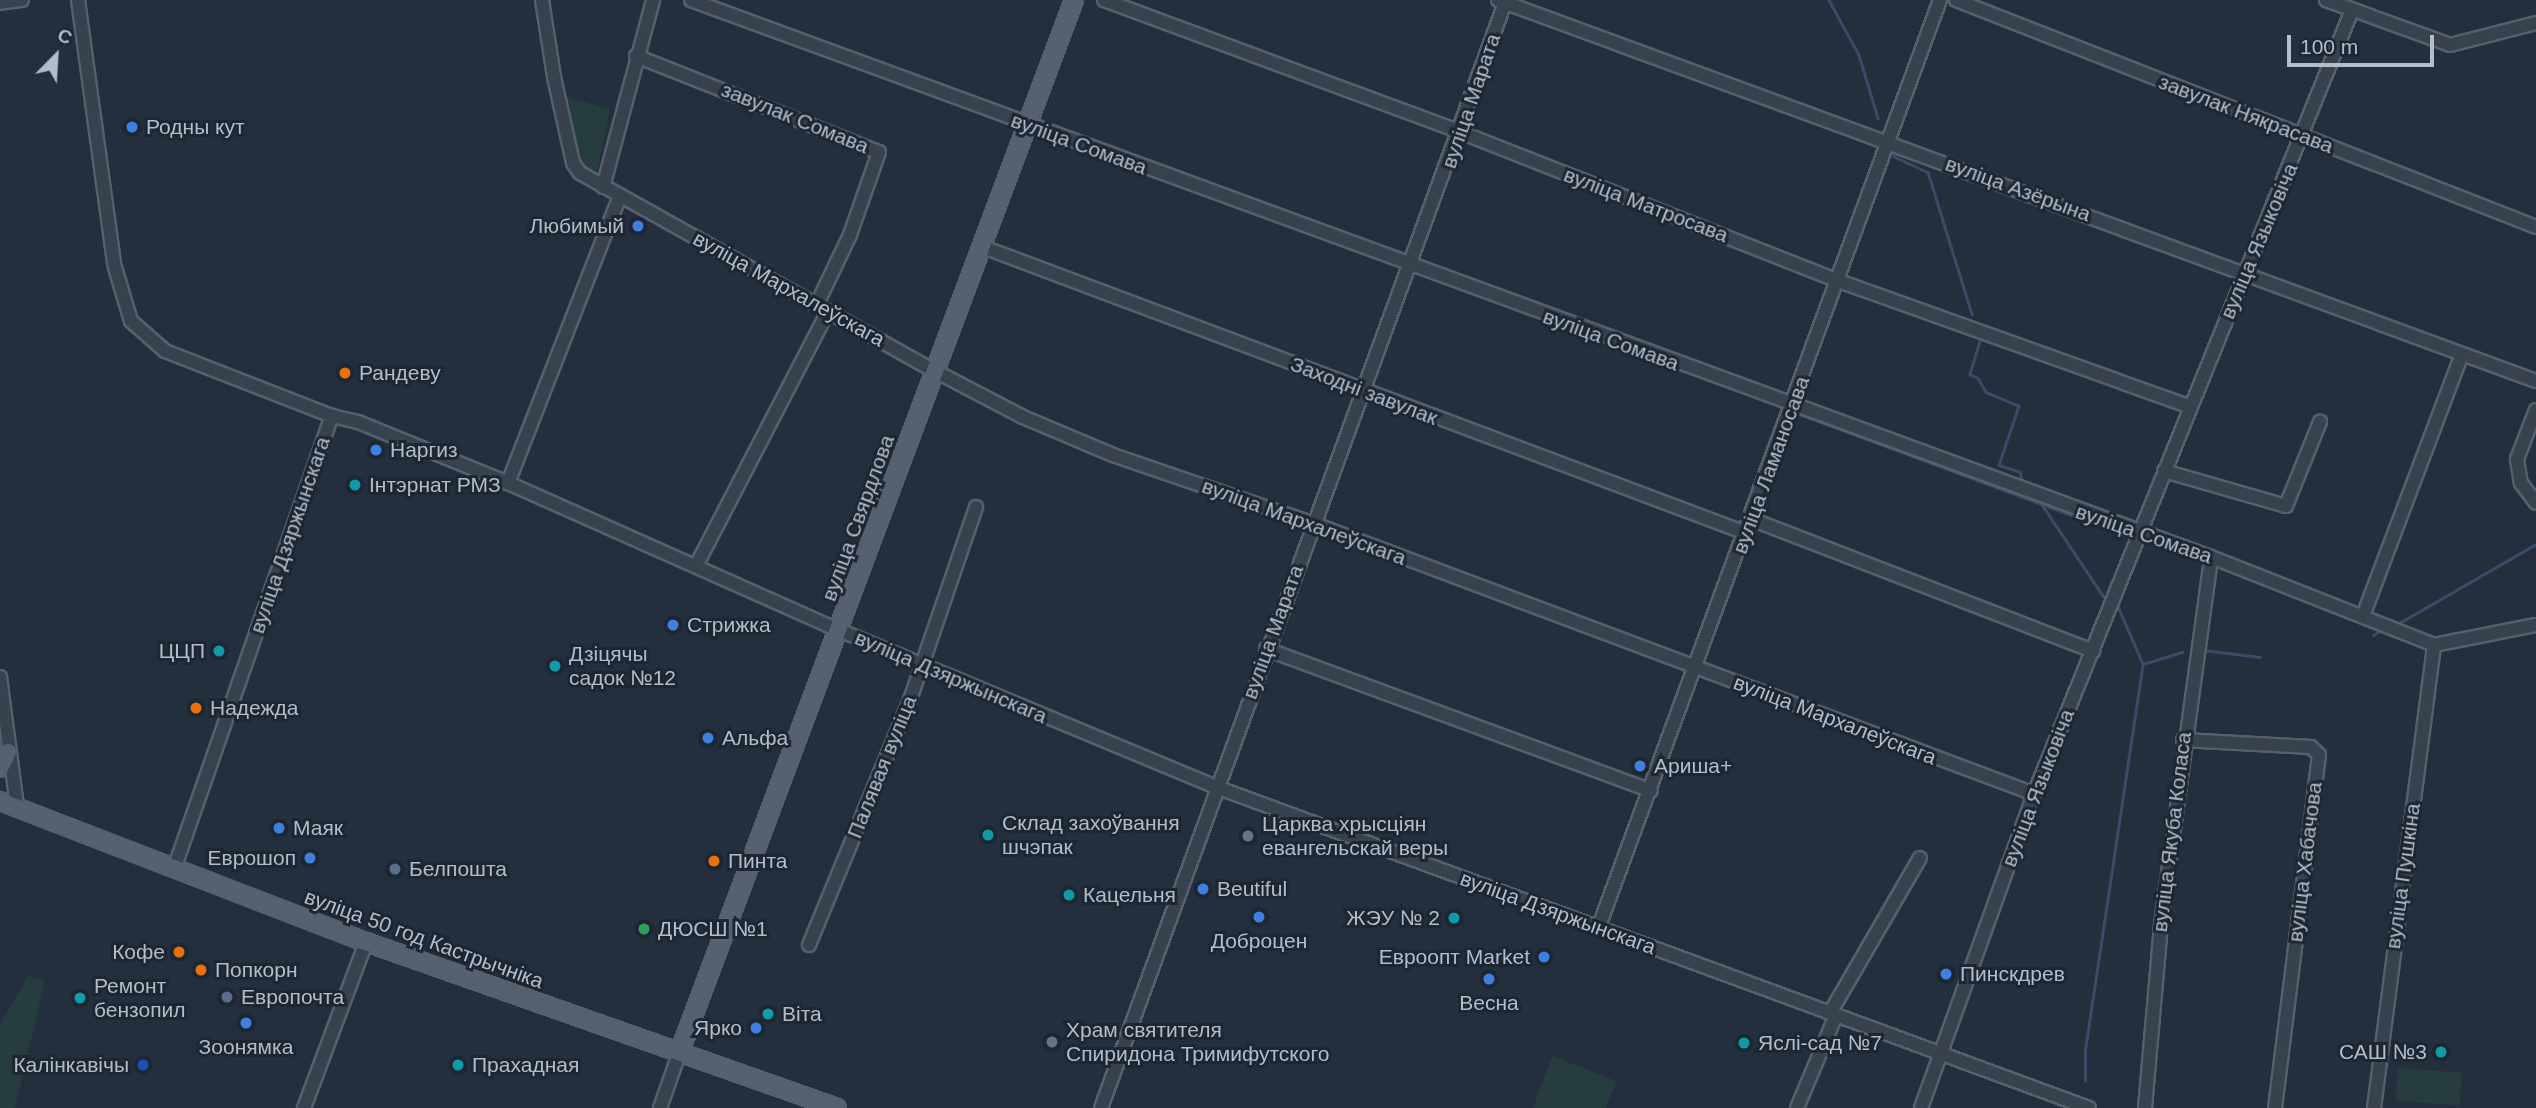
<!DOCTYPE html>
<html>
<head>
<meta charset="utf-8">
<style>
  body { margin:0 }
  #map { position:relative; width:2536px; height:1108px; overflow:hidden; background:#242f3e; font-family:Helvetica,sans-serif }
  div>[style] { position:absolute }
  .green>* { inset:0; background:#263c3f; transform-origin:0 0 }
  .stream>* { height:2.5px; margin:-1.25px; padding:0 1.25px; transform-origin:1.25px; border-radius:1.25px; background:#394c67 }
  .roads { filter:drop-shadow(2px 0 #565f6c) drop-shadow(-2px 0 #565f6c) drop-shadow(0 2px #565f6c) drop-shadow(0 -2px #565f6c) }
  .minor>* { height:12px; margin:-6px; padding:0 6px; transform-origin:6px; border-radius:6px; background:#38414e }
  .major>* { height:16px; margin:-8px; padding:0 8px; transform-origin:8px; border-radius:8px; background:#56606e }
  .dots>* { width:19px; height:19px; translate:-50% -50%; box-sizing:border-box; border:4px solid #1d2633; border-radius:50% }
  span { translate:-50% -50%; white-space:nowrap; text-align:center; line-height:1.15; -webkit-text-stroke:6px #1d2633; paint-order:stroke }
  .street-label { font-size:21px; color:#b4bcc9 }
  .poi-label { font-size:21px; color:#b4bcc9 }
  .left { translate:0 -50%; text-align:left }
  .right { translate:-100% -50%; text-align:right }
  .north { position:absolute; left:21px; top:21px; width:70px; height:70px; -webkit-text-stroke:5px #1d2633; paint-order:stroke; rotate:24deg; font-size:19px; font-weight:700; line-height:28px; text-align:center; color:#b4bcc9 }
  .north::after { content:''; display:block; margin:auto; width:24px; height:32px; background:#b4bcc9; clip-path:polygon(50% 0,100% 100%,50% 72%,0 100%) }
  .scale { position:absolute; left:2287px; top:35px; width:147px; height:32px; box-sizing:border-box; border:4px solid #b4bcc9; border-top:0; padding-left:9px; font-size:21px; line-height:24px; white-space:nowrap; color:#b4bcc9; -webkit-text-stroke:5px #1d2633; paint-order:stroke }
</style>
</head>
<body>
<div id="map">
  <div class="green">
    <i style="clip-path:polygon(562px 96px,610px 109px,597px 172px,590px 174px,579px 167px)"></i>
    <i style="clip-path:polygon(28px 976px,45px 980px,15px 1108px,0 1108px,0 1025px)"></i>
    <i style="clip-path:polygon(1552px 1056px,1616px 1081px,1606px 1108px,1533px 1108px)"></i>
    <i style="left:2398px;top:1068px;width:64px;height:33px;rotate:4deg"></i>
  </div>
  <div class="stream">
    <i style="left:1829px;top:0;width:63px;rotate:61.4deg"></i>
    <i style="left:1859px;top:55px;width:66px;rotate:73.2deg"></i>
    <i style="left:1893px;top:156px;width:38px;rotate:25deg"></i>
    <i style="left:1928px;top:172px;width:149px;rotate:72.8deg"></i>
    <i style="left:1981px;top:338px;width:38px;rotate:107deg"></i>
    <i style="left:1970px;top:374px;width:9px;rotate:27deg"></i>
    <i style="left:1978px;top:378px;width:16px;rotate:60deg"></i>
    <i style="left:1986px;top:392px;width:36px;rotate:23deg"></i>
    <i style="left:2019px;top:406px;width:62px;rotate:108.7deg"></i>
    <i style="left:1999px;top:465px;width:22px;rotate:18deg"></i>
    <i style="left:2020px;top:472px;width:8px;rotate:76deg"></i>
    <i style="left:2022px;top:480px;width:25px;rotate:23deg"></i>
    <i style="left:1797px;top:413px;width:350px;rotate:20.4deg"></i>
    <i style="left:2041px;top:503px;width:113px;rotate:56.2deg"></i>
    <i style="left:2117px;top:604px;width:65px;rotate:66.6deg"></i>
    <i style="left:2401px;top:622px;width:156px;rotate:-30deg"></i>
    <i style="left:2373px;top:635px;width:8px;rotate:-30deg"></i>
    <i style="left:2203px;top:650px;width:57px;rotate:7deg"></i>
    <i style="left:2085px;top:1081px;width:31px;rotate:-90deg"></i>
    <i style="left:2085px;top:1050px;width:390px;rotate:-81.5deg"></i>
    <i style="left:2143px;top:664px;width:41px;rotate:-17.1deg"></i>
  </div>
  <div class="roads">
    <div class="minor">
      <i style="left:78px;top:0;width:266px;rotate:82.2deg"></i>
      <i style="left:114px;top:264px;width:59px;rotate:73.4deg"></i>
      <i style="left:131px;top:321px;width:45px;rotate:41.4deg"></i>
      <i style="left:165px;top:351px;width:179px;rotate:21.3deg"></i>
      <i style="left:542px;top:0;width:78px;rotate:81.1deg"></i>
      <i style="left:554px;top:77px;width:88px;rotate:77.5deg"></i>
      <i style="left:573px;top:163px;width:12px;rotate:55deg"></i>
      <i style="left:580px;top:173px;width:406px;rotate:29.2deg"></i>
      <i style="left:935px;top:371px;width:99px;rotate:27.6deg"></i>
      <i style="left:1023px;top:417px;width:98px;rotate:22.9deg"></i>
      <i style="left:1113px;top:455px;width:210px;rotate:18.9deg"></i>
      <i style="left:1312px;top:523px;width:771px;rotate:20.57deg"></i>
      <i style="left:691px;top:0;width:1619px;rotate:20.13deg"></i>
      <i style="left:2211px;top:557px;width:240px;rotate:21.5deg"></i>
      <i style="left:2434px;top:645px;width:104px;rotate:-11.1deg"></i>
      <i style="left:1104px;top:0;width:380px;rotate:20.3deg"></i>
      <i style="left:1460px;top:132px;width:407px;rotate:21.5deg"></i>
      <i style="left:1839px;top:281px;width:373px;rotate:19.7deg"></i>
      <i style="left:1498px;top:0;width:1106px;rotate:20.16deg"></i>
      <i style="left:1956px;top:0;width:623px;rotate:21.37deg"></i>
      <i style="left:2326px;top:0;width:132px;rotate:19.9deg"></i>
      <i style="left:2450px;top:45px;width:89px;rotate:-14.3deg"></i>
      <i style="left:0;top:3px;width:22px;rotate:-8deg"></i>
      <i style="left:636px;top:56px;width:261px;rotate:21.6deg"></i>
      <i style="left:879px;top:152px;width:88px;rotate:109.3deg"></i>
      <i style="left:850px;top:235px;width:76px;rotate:115.6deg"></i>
      <i style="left:603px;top:187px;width:194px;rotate:-75deg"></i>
      <i style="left:983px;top:247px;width:815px;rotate:20.55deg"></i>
      <i style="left:2536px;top:410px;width:53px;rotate:111.2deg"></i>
      <i style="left:2517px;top:459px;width:24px;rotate:81deg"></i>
      <i style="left:2521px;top:483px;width:25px;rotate:53deg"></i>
      <i style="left:2164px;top:471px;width:127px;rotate:16deg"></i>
      <i style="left:2286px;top:506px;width:91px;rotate:-68deg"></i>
      <i style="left:508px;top:483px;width:308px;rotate:-68.7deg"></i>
      <i style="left:1751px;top:519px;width:367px;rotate:21.1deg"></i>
      <i style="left:696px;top:566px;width:287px;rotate:-62.6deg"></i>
      <i style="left:2363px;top:616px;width:280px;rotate:-69.3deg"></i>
      <i style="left:1266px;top:649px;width:410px;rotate:20.2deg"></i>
      <i style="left:0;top:677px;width:131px;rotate:82.5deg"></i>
      <i style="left:2183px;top:740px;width:128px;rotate:3.1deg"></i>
      <i style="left:2311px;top:747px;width:11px;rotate:45deg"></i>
      <i style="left:2319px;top:755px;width:356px;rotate:97.1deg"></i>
      <i style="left:174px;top:869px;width:480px;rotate:-70.8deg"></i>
      <i style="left:332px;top:416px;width:27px;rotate:13deg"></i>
      <i style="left:358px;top:422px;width:162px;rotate:22.1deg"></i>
      <i style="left:508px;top:483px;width:349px;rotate:24deg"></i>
      <i style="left:827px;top:625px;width:421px;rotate:22.6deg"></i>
      <i style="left:1216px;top:787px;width:930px;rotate:20.19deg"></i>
      <i style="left:1598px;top:929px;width:990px;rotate:-69.79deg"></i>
      <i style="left:809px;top:945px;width:265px;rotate:-67.6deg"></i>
      <i style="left:910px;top:700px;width:204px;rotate:-71.1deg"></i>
      <i style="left:1830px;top:1013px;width:179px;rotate:-59.9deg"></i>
      <i style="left:304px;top:1108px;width:177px;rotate:-69.5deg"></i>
      <i style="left:660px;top:1108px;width:60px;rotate:-70.7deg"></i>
      <i style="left:1101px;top:1108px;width:1180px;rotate:-69.92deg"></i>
      <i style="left:1797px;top:1108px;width:101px;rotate:-67.2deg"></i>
      <i style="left:1921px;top:1108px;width:334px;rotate:-70.2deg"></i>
      <i style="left:2034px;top:794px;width:846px;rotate:-67.92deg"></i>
      <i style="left:2145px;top:1108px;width:185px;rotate:-85deg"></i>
      <i style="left:2161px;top:924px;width:370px;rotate:-82.2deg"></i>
      <i style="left:2374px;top:1108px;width:467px;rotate:-82.6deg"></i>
    </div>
    <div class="major">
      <i style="left:0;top:768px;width:18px;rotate:-63deg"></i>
      <i style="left:0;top:801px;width:392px;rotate:21.1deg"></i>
      <i style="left:366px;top:942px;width:499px;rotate:19.4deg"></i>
      <i style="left:680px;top:1051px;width:1122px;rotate:-69.45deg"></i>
    </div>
  </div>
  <div class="dots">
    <i style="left:132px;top:127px;background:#3f7fe0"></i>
    <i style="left:638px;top:226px;background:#3f7fe0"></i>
    <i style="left:345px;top:373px;background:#e8710a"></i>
    <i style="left:376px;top:450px;background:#3f7fe0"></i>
    <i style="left:355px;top:485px;background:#0f9aa8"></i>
    <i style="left:673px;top:625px;background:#3f7fe0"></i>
    <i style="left:219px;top:651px;background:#0f9aa8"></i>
    <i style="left:555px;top:666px;background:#0f9aa8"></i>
    <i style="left:196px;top:708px;background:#e8710a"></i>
    <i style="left:708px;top:738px;background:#3f7fe0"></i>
    <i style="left:1640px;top:766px;background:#3f7fe0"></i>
    <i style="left:279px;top:828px;background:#3f7fe0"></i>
    <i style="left:988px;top:835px;background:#0f9aa8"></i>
    <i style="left:1248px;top:836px;background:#6b7280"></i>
    <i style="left:310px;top:858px;background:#3f7fe0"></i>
    <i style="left:714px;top:861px;background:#e8710a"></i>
    <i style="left:395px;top:869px;background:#5c6f8a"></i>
    <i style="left:1203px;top:889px;background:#3f7fe0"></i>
    <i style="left:1069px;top:895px;background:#0f9aa8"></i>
    <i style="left:1259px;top:917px;background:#3f7fe0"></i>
    <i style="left:1454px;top:918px;background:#0f9aa8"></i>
    <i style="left:644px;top:929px;background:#2e9e5b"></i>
    <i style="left:179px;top:952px;background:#e8710a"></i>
    <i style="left:1544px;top:957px;background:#3f7fe0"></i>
    <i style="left:201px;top:970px;background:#e8710a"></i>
    <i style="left:1946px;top:974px;background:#3f7fe0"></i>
    <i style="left:1489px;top:979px;background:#3f7fe0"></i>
    <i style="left:227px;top:997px;background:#5c6f8a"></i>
    <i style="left:80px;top:998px;background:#0f9aa8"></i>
    <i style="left:768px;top:1014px;background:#0f9aa8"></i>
    <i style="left:246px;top:1023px;background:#3f7fe0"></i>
    <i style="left:756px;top:1028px;background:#3f7fe0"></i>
    <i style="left:1052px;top:1042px;background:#6b7280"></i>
    <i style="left:1744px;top:1043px;background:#0f9aa8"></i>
    <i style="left:2441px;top:1052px;background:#0f9aa8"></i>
    <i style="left:143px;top:1065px;background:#1a4fb4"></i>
    <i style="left:458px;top:1065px;background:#0f9aa8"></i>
  </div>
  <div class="street-label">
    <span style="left:1471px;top:101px;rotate:-71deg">вуліца Марата</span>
    <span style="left:2246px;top:114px;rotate:21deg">завулак Някрасава</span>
    <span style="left:795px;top:118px;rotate:22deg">завулак Сомава</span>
    <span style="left:1079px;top:144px;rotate:20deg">вуліца Сомава</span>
    <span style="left:2018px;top:189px;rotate:20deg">вуліца Азёрына</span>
    <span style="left:1646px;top:205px;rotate:21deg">вуліца Матросава</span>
    <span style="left:2259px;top:241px;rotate:-67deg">вуліца Языковіча</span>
    <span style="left:789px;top:289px;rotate:29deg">вуліца Мархалеўскага</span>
    <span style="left:1611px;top:340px;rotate:20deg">вуліца Сомава</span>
    <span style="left:1364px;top:391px;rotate:21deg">Заходні завулак</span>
    <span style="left:1771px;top:465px;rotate:-70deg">вуліца Ламаносава</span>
    <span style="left:858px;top:518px;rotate:-70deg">вуліца Свярдлова</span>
    <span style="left:1304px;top:522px;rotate:20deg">вуліца Мархалеўскага</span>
    <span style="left:2144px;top:534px;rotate:19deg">вуліца Сомава</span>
    <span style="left:290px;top:535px;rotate:-71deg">вуліца Дзяржынскага</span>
    <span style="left:1273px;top:632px;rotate:-70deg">вуліца Марата</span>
    <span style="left:951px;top:677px;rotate:23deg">вуліца Дзяржынскага</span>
    <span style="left:1835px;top:720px;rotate:21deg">вуліца Мархалеўскага</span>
    <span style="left:882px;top:767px;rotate:-68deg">Палявая вуліца</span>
    <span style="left:2038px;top:788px;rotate:-69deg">вуліца Языковіча</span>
    <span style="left:2172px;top:832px;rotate:-83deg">вуліца Якуба Коласа</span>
    <span style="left:2305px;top:862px;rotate:-83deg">вуліца Хабачова</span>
    <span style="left:2403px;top:876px;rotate:-82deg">вуліца Пушкіна</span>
    <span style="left:1558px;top:913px;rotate:20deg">вуліца Дзяржынскага</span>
    <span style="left:424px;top:939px;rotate:20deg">вуліца 50 год Кастрычніка</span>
  </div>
  <div class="poi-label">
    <span class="left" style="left:146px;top:127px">Родны кут</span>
    <span class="right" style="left:624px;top:226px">Любимый</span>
    <span class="left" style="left:359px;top:373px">Рандеву</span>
    <span class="left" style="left:390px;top:450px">Наргиз</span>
    <span class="left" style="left:369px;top:485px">Інтэрнат РМЗ</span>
    <span class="left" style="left:687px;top:625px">Стрижка</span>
    <span class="right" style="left:205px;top:651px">ЦЦП</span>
    <span class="left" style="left:569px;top:666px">Дзіцячы<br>садок №12</span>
    <span class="left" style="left:210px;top:708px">Надежда</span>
    <span class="left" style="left:722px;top:738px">Альфа</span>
    <span class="left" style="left:1654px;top:766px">Ариша+</span>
    <span class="left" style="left:1002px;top:835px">Склад захоўвання<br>шчэпак</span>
    <span class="left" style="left:1262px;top:836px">Царква хрысціян<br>евангельскай веры</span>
    <span class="left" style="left:293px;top:828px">Маяк</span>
    <span class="right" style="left:296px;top:858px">Еврошоп</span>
    <span class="left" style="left:728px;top:861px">Пинта</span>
    <span class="left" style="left:409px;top:869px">Белпошта</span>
    <span class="left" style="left:1217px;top:889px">Beutiful</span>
    <span class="left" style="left:1083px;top:895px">Кацельня</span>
    <span class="right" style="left:1440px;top:918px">ЖЭУ № 2</span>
    <span class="left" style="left:658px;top:929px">ДЮСШ №1</span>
    <span style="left:1259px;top:941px">Доброцен</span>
    <span class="right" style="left:165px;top:952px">Кофе</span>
    <span class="right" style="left:1530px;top:957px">Евроопт Market</span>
    <span class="left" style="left:215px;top:970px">Попкорн</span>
    <span class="left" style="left:1960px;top:974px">Пинскдрев</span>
    <span class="left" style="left:94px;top:998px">Ремонт<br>бензопил</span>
    <span class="left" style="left:241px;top:997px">Европочта</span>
    <span style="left:1489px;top:1003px">Весна</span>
    <span class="left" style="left:782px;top:1014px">Віта</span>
    <span class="right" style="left:742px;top:1028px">Ярко</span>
    <span class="left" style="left:1066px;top:1042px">Храм святителя<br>Спиридона Тримифутского</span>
    <span class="left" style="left:1758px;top:1043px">Яслі-сад №7</span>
    <span style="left:246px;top:1047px">Зоонямка</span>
    <span class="right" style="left:2427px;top:1052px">САШ №3</span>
    <span class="right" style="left:129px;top:1065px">Калінкавічы</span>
    <span class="left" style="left:472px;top:1065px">Прахадная</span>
  </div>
  <div class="north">С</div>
  <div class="scale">100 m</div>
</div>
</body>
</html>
